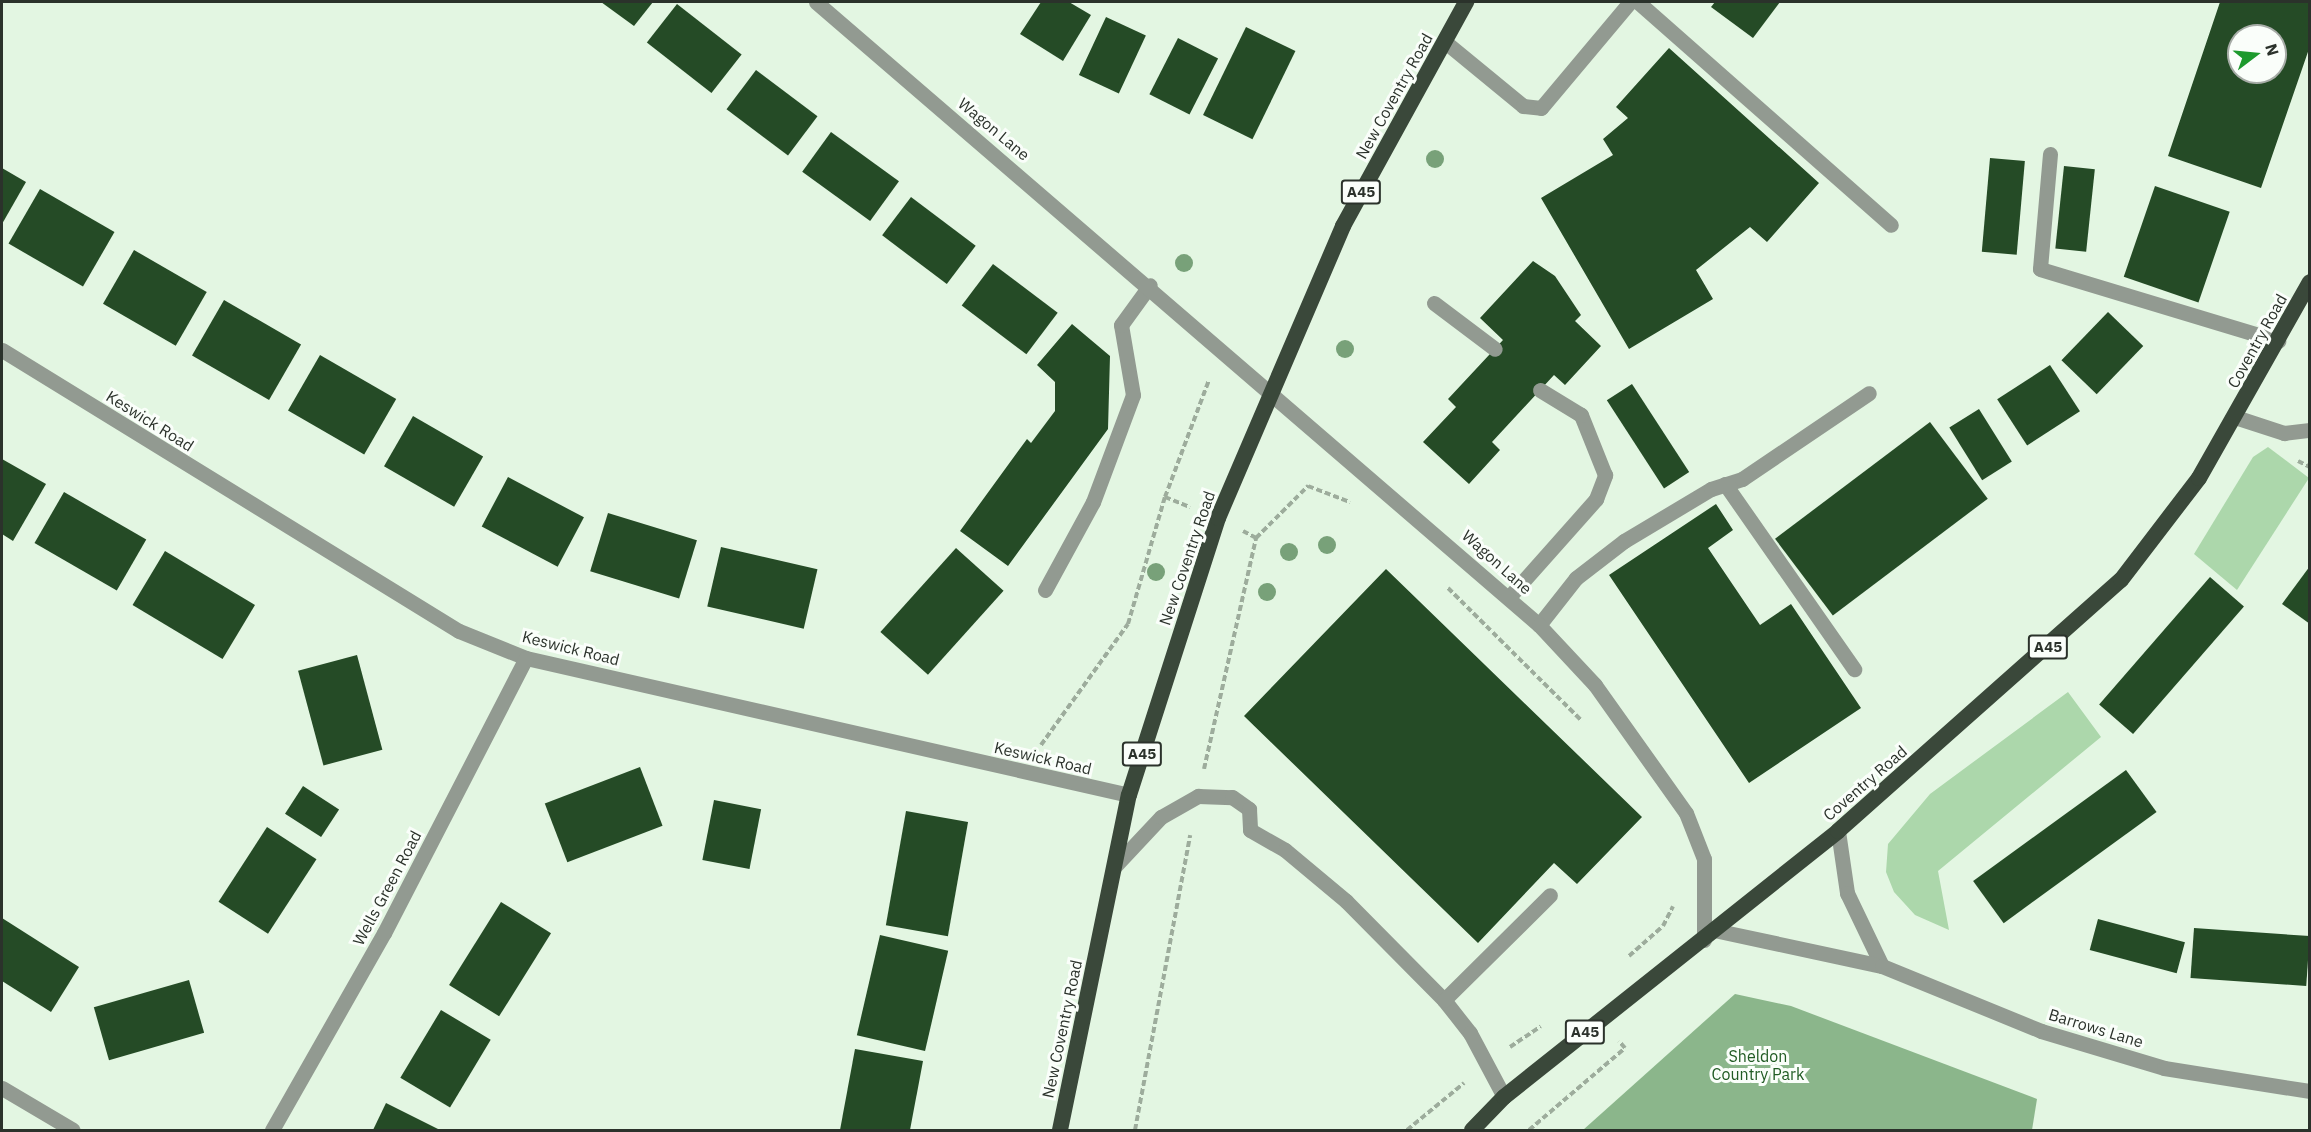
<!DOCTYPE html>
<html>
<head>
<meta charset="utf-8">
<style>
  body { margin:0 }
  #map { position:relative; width:2311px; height:1132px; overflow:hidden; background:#e3f6e2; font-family:"IBM Plex Sans",sans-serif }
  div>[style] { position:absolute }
  .green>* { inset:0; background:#acd7ab }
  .forest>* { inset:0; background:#8bb68b }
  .building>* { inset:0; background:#254b26; transform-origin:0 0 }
  .path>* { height:4px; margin-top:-2px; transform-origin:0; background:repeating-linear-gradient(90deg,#9dac9c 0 6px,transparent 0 9px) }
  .service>* { height:15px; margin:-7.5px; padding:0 7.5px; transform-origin:7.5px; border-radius:7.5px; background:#929a91 }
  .minor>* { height:15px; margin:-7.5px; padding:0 7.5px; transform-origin:7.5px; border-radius:7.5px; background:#929a91 }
  .tertiary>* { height:15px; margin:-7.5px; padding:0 7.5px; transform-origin:7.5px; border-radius:7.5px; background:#929a91 }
  .trunk>* { height:16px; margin:-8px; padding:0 8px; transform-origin:8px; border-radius:8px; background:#3a483a }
  .trees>* { width:18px; height:18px; margin:-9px; border-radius:50%; background:#78a179 }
  span { translate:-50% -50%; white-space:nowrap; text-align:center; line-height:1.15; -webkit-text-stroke:6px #fafefa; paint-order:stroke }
  .shield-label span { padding:2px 4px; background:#fafefa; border:2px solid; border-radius:4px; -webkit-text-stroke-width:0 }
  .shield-label { font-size:15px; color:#2b322b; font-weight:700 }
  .street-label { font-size:16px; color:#2b322b }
  .park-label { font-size:16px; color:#205b23 }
  .frame { position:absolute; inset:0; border:3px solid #2b322b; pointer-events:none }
  .north { position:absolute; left:2227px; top:24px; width:60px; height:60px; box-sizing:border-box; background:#fafefa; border:2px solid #a7aca7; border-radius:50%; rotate:74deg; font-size:16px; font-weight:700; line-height:24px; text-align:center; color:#2b322b }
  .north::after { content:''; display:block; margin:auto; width:21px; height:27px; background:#1d9a2d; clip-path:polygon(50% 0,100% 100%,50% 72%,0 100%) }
</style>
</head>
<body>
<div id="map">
  <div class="green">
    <i style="clip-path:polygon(2268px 447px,2309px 478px,2237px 590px,2194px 554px,2253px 457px)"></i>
    <i style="clip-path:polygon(2068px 692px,2101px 737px,1938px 871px,1949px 930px,1915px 915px,1894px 892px,1886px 872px,1888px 844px,1930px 794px)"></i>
  </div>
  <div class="forest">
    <i style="clip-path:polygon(1735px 994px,1791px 1006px,2037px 1099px,2032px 1130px,1583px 1130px)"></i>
  </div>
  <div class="building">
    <i style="clip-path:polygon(601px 2px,653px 2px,634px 26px)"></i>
    <i style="clip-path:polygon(1041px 2px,1069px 2px,1091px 15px,1063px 61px,1020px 34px)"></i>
    <i style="clip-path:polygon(1715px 2px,1780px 2px,1753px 38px,1711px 7px)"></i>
    <i style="clip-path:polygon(evenodd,2220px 2px,2310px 2px,2310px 46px,2261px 188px,2168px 156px,2220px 2px,2239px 36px,2275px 36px,2275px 72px,2239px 72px,2239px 36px)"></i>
    <i style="left:677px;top:4px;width:82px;height:49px;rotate:38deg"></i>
    <i style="left:1106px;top:17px;width:44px;height:64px;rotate:25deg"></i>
    <i style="left:1246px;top:27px;width:55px;height:98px;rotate:26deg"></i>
    <i style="left:1178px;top:38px;width:45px;height:63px;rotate:27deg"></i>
    <i style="clip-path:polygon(1669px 48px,1819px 183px,1767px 242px,1750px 227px,1696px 270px,1713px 299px,1629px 349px,1541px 198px,1613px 155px,1603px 139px,1628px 118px,1616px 107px)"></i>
    <i style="left:756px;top:70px;width:77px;height:49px;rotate:37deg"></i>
    <i style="left:831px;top:132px;width:84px;height:49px;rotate:36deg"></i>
    <i style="left:1990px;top:158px;width:35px;height:94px;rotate:5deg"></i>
    <i style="left:2064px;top:166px;width:31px;height:83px;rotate:6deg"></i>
    <i style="clip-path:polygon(2px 168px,26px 182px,2px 224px)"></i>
    <i style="left:2155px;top:186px;width:79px;height:96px;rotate:19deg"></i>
    <i style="left:40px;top:189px;width:86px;height:63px;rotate:30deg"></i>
    <i style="left:911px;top:197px;width:81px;height:48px;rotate:37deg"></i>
    <i style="left:134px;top:250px;width:84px;height:62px;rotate:30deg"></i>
    <i style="clip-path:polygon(1533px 261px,1555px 276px,1581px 315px,1575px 321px,1601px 346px,1565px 385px,1554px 375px,1492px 442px,1500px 450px,1469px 484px,1423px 442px,1456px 407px,1448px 399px,1503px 340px,1480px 318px)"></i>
    <i style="left:993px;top:264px;width:81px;height:52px;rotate:37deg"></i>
    <i style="left:224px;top:300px;width:89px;height:64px;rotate:30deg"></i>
    <i style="left:2108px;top:312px;width:49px;height:67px;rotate:44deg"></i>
    <i style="clip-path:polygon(1072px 324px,1110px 356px,1108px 429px,1008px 566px,960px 531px,1027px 439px,1031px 443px,1055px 411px,1055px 382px,1037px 365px)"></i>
    <i style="left:320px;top:355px;width:88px;height:64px;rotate:30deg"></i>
    <i style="left:2050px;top:365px;width:55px;height:63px;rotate:57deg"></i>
    <i style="left:1632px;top:384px;width:105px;height:30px;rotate:57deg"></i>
    <i style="left:1979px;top:409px;width:62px;height:35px;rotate:58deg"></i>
    <i style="left:413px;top:416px;width:81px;height:58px;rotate:30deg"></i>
    <i style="left:1930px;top:422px;width:96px;height:194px;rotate:53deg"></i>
    <i style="clip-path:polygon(2px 459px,46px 484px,13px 541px,2px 534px)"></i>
    <i style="left:508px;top:477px;width:86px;height:56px;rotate:28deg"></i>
    <i style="left:64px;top:492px;width:95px;height:59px;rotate:30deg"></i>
    <i style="clip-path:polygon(1716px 504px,1733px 530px,1708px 548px,1760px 625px,1791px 604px,1861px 708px,1749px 783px,1609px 575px)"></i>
    <i style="left:608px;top:513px;width:93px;height:61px;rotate:17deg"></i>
    <i style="left:721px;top:547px;width:99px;height:61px;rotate:13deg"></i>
    <i style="left:956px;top:548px;width:64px;height:113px;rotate:42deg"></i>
    <i style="left:165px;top:551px;width:105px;height:63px;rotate:31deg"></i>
    <i style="clip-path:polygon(2310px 566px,2310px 624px,2282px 604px)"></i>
    <i style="clip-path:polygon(1386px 569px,1642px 817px,1577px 884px,1554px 863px,1478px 943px,1244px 716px)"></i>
    <i style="left:2210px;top:577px;width:45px;height:169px;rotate:41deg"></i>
    <i style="left:357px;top:655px;width:98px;height:61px;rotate:75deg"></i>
    <i style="left:640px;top:767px;width:63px;height:102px;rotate:69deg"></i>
    <i style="left:2126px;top:770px;width:52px;height:189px;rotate:54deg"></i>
    <i style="left:303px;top:786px;width:43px;height:33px;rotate:33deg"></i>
    <i style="left:714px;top:800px;width:48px;height:61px;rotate:11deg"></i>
    <i style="left:906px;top:811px;width:63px;height:116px;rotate:10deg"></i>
    <i style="left:267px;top:827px;width:59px;height:89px;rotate:33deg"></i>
    <i style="left:501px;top:902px;width:59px;height:98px;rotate:32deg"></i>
    <i style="clip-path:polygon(2px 918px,79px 967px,51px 1012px,2px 981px)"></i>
    <i style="left:2098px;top:919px;width:90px;height:32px;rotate:15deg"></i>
    <i style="left:2194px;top:928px;width:116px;height:50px;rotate:4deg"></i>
    <i style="left:880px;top:935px;width:70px;height:103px;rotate:13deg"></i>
    <i style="left:189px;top:980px;width:55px;height:99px;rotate:74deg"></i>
    <i style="left:441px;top:1010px;width:58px;height:79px;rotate:31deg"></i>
    <i style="clip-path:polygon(855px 1049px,923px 1061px,910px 1130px,840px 1130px)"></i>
    <i style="clip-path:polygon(386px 1103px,440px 1130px,373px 1130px)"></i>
  </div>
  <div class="path">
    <i style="left:2298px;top:461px;width:13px;rotate:27deg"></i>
    <i style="left:1165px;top:497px;width:27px;rotate:22deg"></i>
    <i style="left:1243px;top:531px;width:15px;rotate:28deg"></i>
    <i style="left:1448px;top:588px;width:187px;rotate:44.8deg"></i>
    <i style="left:1041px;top:745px;width:149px;rotate:-54.3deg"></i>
    <i style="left:1128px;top:624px;width:132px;rotate:-73.8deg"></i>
    <i style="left:1165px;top:497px;width:125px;rotate:-69.4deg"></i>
    <i style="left:1204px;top:769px;width:237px;rotate:-77.3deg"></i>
    <i style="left:1256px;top:538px;width:74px;rotate:-45deg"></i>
    <i style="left:1308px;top:486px;width:45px;rotate:20.9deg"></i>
    <i style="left:1629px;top:956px;width:45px;rotate:-41.4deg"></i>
    <i style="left:1663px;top:926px;width:22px;rotate:-63deg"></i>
    <i style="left:1510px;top:1047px;width:37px;rotate:-34deg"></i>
    <i style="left:1135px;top:1130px;width:300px;rotate:-79.4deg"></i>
    <i style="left:1407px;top:1130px;width:74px;rotate:-39.5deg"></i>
    <i style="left:1529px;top:1130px;width:126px;rotate:-40.5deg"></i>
    <i style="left:1625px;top:1048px;width:9px;rotate:-131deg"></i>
  </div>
  <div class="service">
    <i style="left:1638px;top:2px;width:337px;rotate:41.4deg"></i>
    <i style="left:1444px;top:41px;width:102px;rotate:39.4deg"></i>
    <i style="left:1523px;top:106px;width:18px;rotate:6deg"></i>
    <i style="left:1541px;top:108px;width:138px;rotate:-50deg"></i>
    <i style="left:2050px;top:154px;width:115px;rotate:95deg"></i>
    <i style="left:2040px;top:269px;width:249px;rotate:16.8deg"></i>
    <i style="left:1434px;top:303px;width:76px;rotate:37deg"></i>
    <i style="left:1725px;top:484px;width:226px;rotate:55.1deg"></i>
    <i style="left:1510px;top:596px;width:130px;rotate:-48.4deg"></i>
    <i style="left:1596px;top:499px;width:26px;rotate:-69deg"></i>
    <i style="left:1605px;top:475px;width:65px;rotate:-111.8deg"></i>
    <i style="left:1581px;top:415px;width:48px;rotate:-148.6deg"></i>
    <i style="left:1539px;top:625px;width:60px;rotate:-51.8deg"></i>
    <i style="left:1576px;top:578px;width:61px;rotate:-37.6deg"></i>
    <i style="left:1624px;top:541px;width:101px;rotate:-30.9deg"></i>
    <i style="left:1711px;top:489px;width:33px;rotate:-18deg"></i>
    <i style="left:1742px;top:479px;width:153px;rotate:-34.1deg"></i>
    <i style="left:1114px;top:867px;width:69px;rotate:-46.8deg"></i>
    <i style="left:1161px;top:817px;width:43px;rotate:-29.6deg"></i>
    <i style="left:1198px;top:796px;width:34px;rotate:2deg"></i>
    <i style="left:1232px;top:797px;width:21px;rotate:35deg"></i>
    <i style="left:1249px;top:809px;width:21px;rotate:87deg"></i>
    <i style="left:1250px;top:830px;width:40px;rotate:29.7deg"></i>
    <i style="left:1285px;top:850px;width:80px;rotate:39.9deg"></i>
    <i style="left:1346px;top:901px;width:139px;rotate:45.3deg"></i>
    <i style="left:1444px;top:1000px;width:42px;rotate:51.8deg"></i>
    <i style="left:1470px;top:1033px;width:72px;rotate:62deg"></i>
    <i style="left:1444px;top:1000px;width:149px;rotate:-44.7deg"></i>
  </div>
  <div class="minor">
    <i style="left:2px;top:350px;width:536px;rotate:31.59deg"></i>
    <i style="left:459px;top:631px;width:72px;rotate:21.9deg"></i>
    <i style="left:526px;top:658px;width:618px;rotate:12.8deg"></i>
    <i style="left:2235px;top:417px;width:52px;rotate:18.1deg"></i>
    <i style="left:2284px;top:433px;width:26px;rotate:-7deg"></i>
    <i style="left:1045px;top:590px;width:100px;rotate:-61.4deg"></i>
    <i style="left:1093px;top:502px;width:114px;rotate:-69.5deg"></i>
    <i style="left:1133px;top:395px;width:71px;rotate:-99.7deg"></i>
    <i style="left:1121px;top:325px;width:49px;rotate:-54.1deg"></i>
    <i style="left:2px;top:1088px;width:82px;rotate:30.6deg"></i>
    <i style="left:272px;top:1130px;width:227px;rotate:-60.4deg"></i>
    <i style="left:384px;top:933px;width:309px;rotate:-62.7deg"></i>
  </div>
  <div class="tertiary">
    <i style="left:816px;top:2px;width:954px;rotate:40.75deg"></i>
    <i style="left:1539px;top:625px;width:82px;rotate:47deg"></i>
    <i style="left:1595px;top:685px;width:157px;rotate:54.6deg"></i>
    <i style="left:1686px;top:813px;width:49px;rotate:68.6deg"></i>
    <i style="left:1704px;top:859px;width:81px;rotate:90deg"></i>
    <i style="left:1838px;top:831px;width:63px;rotate:81.7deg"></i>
    <i style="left:1847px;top:893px;width:81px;rotate:64.4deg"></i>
    <i style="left:1714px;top:930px;width:172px;rotate:12.1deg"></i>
    <i style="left:1882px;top:966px;width:172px;rotate:22.2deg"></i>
    <i style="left:2041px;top:1031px;width:128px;rotate:16.7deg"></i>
    <i style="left:2164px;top:1068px;width:148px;rotate:9deg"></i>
  </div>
  <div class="trunk">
    <i style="left:1060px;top:1130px;width:342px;rotate:-78.4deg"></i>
    <i style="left:1129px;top:795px;width:291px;rotate:-72.2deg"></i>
    <i style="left:1218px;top:518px;width:318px;rotate:-66.8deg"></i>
    <i style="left:1343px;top:226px;width:256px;rotate:-61.2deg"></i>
    <i style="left:1472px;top:1130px;width:46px;rotate:-45.9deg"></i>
    <i style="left:1504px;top:1097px;width:427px;rotate:-38.5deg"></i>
    <i style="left:1838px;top:831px;width:378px;rotate:-41.6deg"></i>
    <i style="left:2121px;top:580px;width:128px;rotate:-52.6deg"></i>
    <i style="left:2199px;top:478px;width:225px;rotate:-60.5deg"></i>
  </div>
  <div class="trees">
    <i style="left:1435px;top:159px"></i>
    <i style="left:1184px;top:263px"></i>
    <i style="left:1345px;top:349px"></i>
    <i style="left:1327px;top:545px"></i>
    <i style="left:1289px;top:552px"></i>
    <i style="left:1156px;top:572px"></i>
    <i style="left:1267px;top:592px"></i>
  </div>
  <div class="shield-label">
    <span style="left:1361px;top:192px">A45</span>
    <span style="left:2048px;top:647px">A45</span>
    <span style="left:1142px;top:754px">A45</span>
    <span style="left:1585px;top:1032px">A45</span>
  </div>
  <div class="street-label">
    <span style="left:1394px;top:96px;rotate:-61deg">New Coventry Road</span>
    <span style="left:994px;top:129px;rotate:40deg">Wagon Lane</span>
    <span style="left:2257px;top:341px;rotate:-61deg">Coventry Road</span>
    <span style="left:150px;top:421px;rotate:32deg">Keswick Road</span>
    <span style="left:1187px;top:558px;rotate:-71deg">New Coventry Road</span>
    <span style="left:1497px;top:562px;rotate:42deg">Wagon Lane</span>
    <span style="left:571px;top:648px;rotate:14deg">Keswick Road</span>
    <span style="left:1043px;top:758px;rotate:13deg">Keswick Road</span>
    <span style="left:1865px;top:783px;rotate:-41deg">Coventry Road</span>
    <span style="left:387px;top:888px;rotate:-62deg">Wells Green Road</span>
    <span style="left:2096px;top:1028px;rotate:17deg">Barrows Lane</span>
    <span style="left:1062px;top:1029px;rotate:-78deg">New Coventry Road</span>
  </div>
  <div class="park-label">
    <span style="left:1758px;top:1065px">Sheldon<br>Country Park</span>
  </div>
  <div class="frame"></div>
  <div class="north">N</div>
</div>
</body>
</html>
